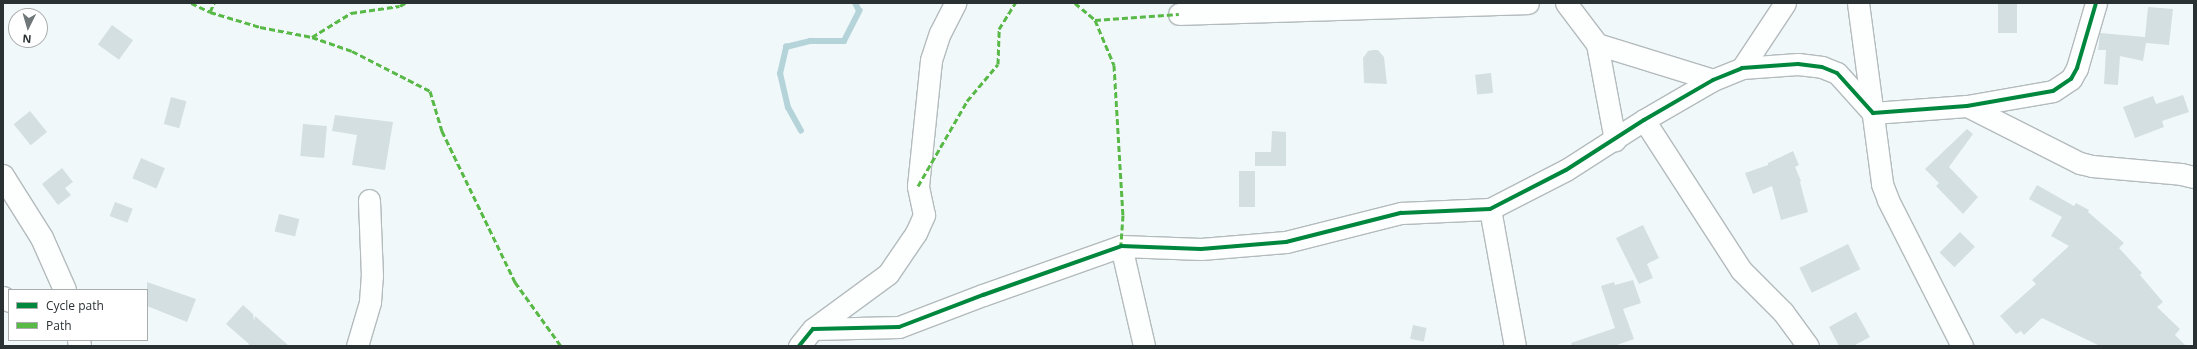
<!DOCTYPE html>
<html>
<head>
<meta charset="utf-8">
<style>
  body { margin:0 }
  #map { position:relative; width:2197px; height:349px; overflow:hidden; background:#f0f8fa; font-family:"Open Sans",sans-serif }
  div>[style] { position:absolute }
  .stream>* { height:5.5px; margin:-2.75px; padding:0 2.75px; transform-origin:2.75px; border-radius:2.75px; background:#b5d4da }
  .building>* { inset:0; background:#d4dfe2; transform-origin:0 0 }
  .roads { filter:drop-shadow(1px 0 #b4bbbd) drop-shadow(-1px 0 #b4bbbd) drop-shadow(0 1px #b4bbbd) drop-shadow(0 -1px #b4bbbd) }
  .street>* { height:21px; margin:-10.5px; padding:0 10.5px; transform-origin:10.5px; border-radius:10.5px; background:#fdfefe }
  .secondary>* { height:22px; margin:-11px; padding:0 11px; transform-origin:11px; border-radius:11px; background:#fdfefe }
  .quiet>* { height:3px; margin-top:-1.5px; transform-origin:0; background:repeating-linear-gradient(90deg,#58b947 0 6px,transparent 0 9px) }
  .cycleway>* { height:4px; margin:-2px; padding:0 2px; transform-origin:2px; border-radius:2px; background:#00873e }
  span { translate:-50% -50%; white-space:nowrap; text-align:center; line-height:1.15; -webkit-text-stroke:4px #fff; paint-order:stroke }
  .frame { position:absolute; inset:0; border:4px solid #293133; pointer-events:none }
  .legend { position:absolute; left:8px; top:289px; width:140px; height:52px; box-sizing:border-box; background:#fff; border:1px solid #a9adad; margin:0; padding:5px 7px; list-style:none; font-size:12px; color:#293133 }
  .legend li { display:flex; align-items:center; gap:8px; height:20px }
  .legend b { width:20px; border:1px solid #a9adad }
  .north { position:absolute; left:8px; top:8px; width:40px; height:40px; box-sizing:border-box; background:#fff; border:1px solid #a9adad; border-radius:50%; rotate:185deg; font-size:11px; font-weight:700; line-height:16px; text-align:center; color:#293133 }
  .north::after { content:''; display:block; margin:auto; width:14px; height:18px; background:#6f7779; clip-path:polygon(50% 0,100% 100%,50% 72%,0 100%) }
</style>
</head>
<body>
<div id="map">
  <div class="stream">
    <i style="left:801px;top:131px;width:26px;rotate:-119deg"></i>
    <i style="left:788px;top:108px;width:35px;rotate:-103deg"></i>
    <i style="left:780px;top:74px;width:28px;rotate:-77deg"></i>
    <i style="left:786px;top:47px;width:25px;rotate:-14deg"></i>
    <i style="left:810px;top:41px;width:34px"></i>
    <i style="left:844px;top:41px;width:34px;rotate:-63deg"></i>
    <i style="left:859px;top:11px;width:9px;rotate:-117deg"></i>
  </div>
  <div class="building">
    <i style="left:1998px;top:3px;width:19px;height:30px"></i>
    <i style="clip-path:polygon(2148px 7px,2173px 9px,2169px 45px,2146px 43px,2143px 61px,2120px 56px,2118px 85px,2104px 84px,2106px 50px,2098px 50px,2100px 33px,2145px 37px)"></i>
    <i style="left:112px;top:25px;width:26px;height:24px;rotate:36deg"></i>
    <i style="clip-path:polygon(19px 40px,39px 40px,24px 48px)"></i>
    <i style="clip-path:polygon(1373px 50px,1378px 50px,1384px 57px,1387px 84px,1364px 83px,1363px 58px,1368px 51px)"></i>
    <i style="left:1491px;top:73px;width:20px;height:16px;rotate:84deg"></i>
    <i style="clip-path:polygon(2183px 95px,2189px 112px,2162px 121px,2164px 127px,2135px 138px,2123px 107px,2153px 96px,2156px 104px)"></i>
    <i style="left:171px;top:97px;width:16px;height:28px;rotate:15deg"></i>
    <i style="left:30px;top:111px;width:27px;height:21px;rotate:51deg"></i>
    <i style="clip-path:polygon(335px 115px,393px 122px,385px 170px,352px 165px,357px 135px,332px 131px)"></i>
    <i style="left:303px;top:124px;width:24px;height:32px;rotate:5deg"></i>
    <i style="clip-path:polygon(1967px 129px,1973px 134px,1949px 167px,1978px 197px,1963px 214px,1936px 186px,1939px 183px,1925px 169px)"></i>
    <i style="clip-path:polygon(1272px 131px,1286px 132px,1286px 166px,1255px 166px,1255px 152px,1271px 152px)"></i>
    <i style="clip-path:polygon(1793px 151px,1799px 165px,1795px 167px,1801px 181px,1800px 182px,1808px 212px,1781px 220px,1772px 186px,1753px 194px,1745px 173px,1768px 165px,1768px 163px)"></i>
    <i style="left:141px;top:158px;width:26px;height:22px;rotate:23deg"></i>
    <i style="clip-path:polygon(62px 168px,73px 182px,65px 188px,71px 195px,58px 205px,42px 184px)"></i>
    <i style="left:1239px;top:171px;width:16px;height:36px"></i>
    <i style="clip-path:polygon(2037px 185px,2074px 206px,2076px 203px,2089px 210px,2088px 212px,2124px 243px,2119px 248px,2142px 273px,2140px 275px,2163px 302px,2157px 307px,2180px 329px,2175px 335px,2186px 346px,2100px 346px,2042px 318px,2024px 335px,2021px 331px,2016px 334px,2000px 316px,2036px 284px,2032px 280px,2069px 246px,2051px 236px,2062px 217px,2029px 199px)"></i>
    <i style="left:115px;top:202px;width:19px;height:15px;rotate:21deg"></i>
    <i style="left:279px;top:214px;width:21px;height:18px;rotate:14deg"></i>
    <i style="clip-path:polygon(1643px 225px,1659px 258px,1647px 264px,1653px 278px,1639px 284px,1616px 238px)"></i>
    <i style="left:1960px;top:232px;width:21px;height:29px;rotate:45deg"></i>
    <i style="left:1848px;top:244px;width:28px;height:54px;rotate:64deg"></i>
    <i style="clip-path:polygon(1633px 280px,1641px 303px,1623px 309px,1634px 339px,1614px 346px,1572px 346px,1571px 343px,1615px 328px,1601px 286px,1614px 282px,1615px 285px)"></i>
    <i style="clip-path:polygon(147px 282px,196px 299px,187px 322px,147px 306px)"></i>
    <i style="clip-path:polygon(243px 305px,253px 314px,254px 321px,255px 316px,289px 346px,248px 346px,249px 344px,226px 324px)"></i>
    <i style="clip-path:polygon(1856px 312px,1870px 337px,1853px 346px,1839px 346px,1829px 327px)"></i>
    <i style="left:1413px;top:325px;width:14px;height:14px;rotate:12deg"></i>
  </div>
  <div class="roads">
    <div class="street">
      <i style="left:1566px;top:3px;width:51px;rotate:52.9deg"></i>
      <i style="left:1597px;top:44px;width:121px;rotate:17.2deg"></i>
      <i style="left:1858px;top:3px;width:183px;rotate:82.4deg"></i>
      <i style="left:1882px;top:184px;width:17px;rotate:69deg"></i>
      <i style="left:1888px;top:200px;width:164px;rotate:63.1deg"></i>
      <i style="left:1179px;top:14px;width:349px;rotate:-1.8deg"></i>
      <i style="left:1597px;top:44px;width:98px;rotate:79.4deg"></i>
      <i style="left:1742px;top:68px;width:78px;rotate:-56.5deg"></i>
      <i style="left:1967px;top:106px;width:127px;rotate:26.8deg"></i>
      <i style="left:2080px;top:163px;width:12px;rotate:14deg"></i>
      <i style="left:2092px;top:166px;width:89px;rotate:5.1deg"></i>
      <i style="left:2181px;top:174px;width:13px;rotate:13deg"></i>
      <i style="left:1644px;top:120px;width:179px;rotate:57.1deg"></i>
      <i style="left:1741px;top:270px;width:59px;rotate:45deg"></i>
      <i style="left:1783px;top:312px;width:42px;rotate:53.7deg"></i>
      <i style="left:1490px;top:209px;width:139px;rotate:79.7deg"></i>
      <i style="left:1121px;top:246px;width:103px;rotate:77deg"></i>
      <i style="left:3px;top:297px;width:7px;rotate:34deg"></i>
      <i style="left:813px;top:329px;width:93px;rotate:-36.3deg"></i>
      <i style="left:888px;top:274px;width:50px;rotate:-55.7deg"></i>
      <i style="left:916px;top:233px;width:20px;rotate:-66deg"></i>
      <i style="left:924px;top:215px;width:30px;rotate:-102deg"></i>
      <i style="left:918px;top:186px;width:127px;rotate:-84.1deg"></i>
      <i style="left:931px;top:60px;width:28px;rotate:-72deg"></i>
      <i style="left:940px;top:33px;width:34px;rotate:-63deg"></i>
      <i style="left:357px;top:346px;width:46px;rotate:-73.5deg"></i>
      <i style="left:370px;top:302px;width:26px;rotate:-86deg"></i>
      <i style="left:372px;top:276px;width:76px;rotate:-92.3deg"></i>
      <i style="left:799px;top:346px;width:22px;rotate:-51deg"></i>
      <i style="left:813px;top:329px;width:86px;rotate:-1.3deg"></i>
      <i style="left:899px;top:327px;width:90px;rotate:-20.9deg"></i>
      <i style="left:983px;top:295px;width:146px;rotate:-19.5deg"></i>
      <i style="left:1121px;top:246px;width:80px;rotate:2.1deg"></i>
      <i style="left:1201px;top:249px;width:85px;rotate:-4.7deg"></i>
      <i style="left:1286px;top:242px;width:119px;rotate:-14.2deg"></i>
      <i style="left:1401px;top:213px;width:89px;rotate:-2.6deg"></i>
      <i style="left:1490px;top:209px;width:85px;rotate:-27.2deg"></i>
      <i style="left:1566px;top:170px;width:93px;rotate:-32.7deg"></i>
      <i style="left:1644px;top:120px;width:80px;rotate:-30.1deg"></i>
      <i style="left:1713px;top:80px;width:31px;rotate:-22deg"></i>
      <i style="left:1742px;top:68px;width:56px;rotate:-4.1deg"></i>
      <i style="left:1798px;top:64px;width:24px;rotate:7deg"></i>
      <i style="left:1822px;top:67px;width:16px;rotate:22deg"></i>
      <i style="left:1837px;top:73px;width:54px;rotate:48deg"></i>
      <i style="left:1873px;top:113px;width:94px;rotate:-4.3deg"></i>
      <i style="left:1967px;top:106px;width:87px;rotate:-9.9deg"></i>
      <i style="left:2053px;top:91px;width:22px;rotate:-34deg"></i>
      <i style="left:2071px;top:79px;width:13px;rotate:-61deg"></i>
      <i style="left:2077px;top:68px;width:68px;rotate:-73.7deg"></i>
    </div>
    <div class="secondary">
      <i style="left:3px;top:176px;width:73px;rotate:57.8deg"></i>
      <i style="left:42px;top:238px;width:57px;rotate:66.1deg"></i>
      <i style="left:79px;top:340px;width:6px;rotate:81deg"></i>
    </div>
  </div>
  <div class="quiet">
    <i style="left:191px;top:3px;width:21px;rotate:25deg"></i>
    <i style="left:210px;top:12px;width:52px;rotate:16.7deg"></i>
    <i style="left:260px;top:27px;width:53px;rotate:10.9deg"></i>
    <i style="left:312px;top:37px;width:42px;rotate:19.3deg"></i>
    <i style="left:352px;top:51px;width:88px;rotate:27.1deg"></i>
    <i style="left:430px;top:91px;width:42px;rotate:73.3deg"></i>
    <i style="left:442px;top:131px;width:168px;rotate:64.2deg"></i>
    <i style="left:515px;top:282px;width:79px;rotate:54.3deg"></i>
    <i style="left:1075px;top:3px;width:26px;rotate:40deg"></i>
    <i style="left:1095px;top:20px;width:49px;rotate:67.1deg"></i>
    <i style="left:1114px;top:65px;width:150px;rotate:86.6deg"></i>
    <i style="left:1123px;top:215px;width:31px;rotate:94deg"></i>
    <i style="left:210px;top:12px;width:10px;rotate:-66deg"></i>
    <i style="left:1095px;top:20px;width:84px;rotate:-4.1deg"></i>
    <i style="left:312px;top:37px;width:46px;rotate:-31.6deg"></i>
    <i style="left:351px;top:13px;width:49px;rotate:-8.1deg"></i>
    <i style="left:400px;top:6px;width:6px;rotate:-31deg"></i>
    <i style="left:918px;top:186px;width:98px;rotate:-60deg"></i>
    <i style="left:967px;top:101px;width:48px;rotate:-50deg"></i>
    <i style="left:998px;top:64px;width:35px;rotate:-88deg"></i>
    <i style="left:999px;top:29px;width:31px;rotate:-58deg"></i>
  </div>
  <div class="cycleway">
    <i style="left:799px;top:346px;width:22px;rotate:-51deg"></i>
    <i style="left:813px;top:329px;width:86px;rotate:-1.3deg"></i>
    <i style="left:899px;top:327px;width:90px;rotate:-20.9deg"></i>
    <i style="left:983px;top:295px;width:146px;rotate:-19.5deg"></i>
    <i style="left:1121px;top:246px;width:80px;rotate:2.1deg"></i>
    <i style="left:1201px;top:249px;width:85px;rotate:-4.7deg"></i>
    <i style="left:1286px;top:242px;width:119px;rotate:-14.2deg"></i>
    <i style="left:1401px;top:213px;width:89px;rotate:-2.6deg"></i>
    <i style="left:1490px;top:209px;width:85px;rotate:-27.2deg"></i>
    <i style="left:1566px;top:170px;width:93px;rotate:-32.7deg"></i>
    <i style="left:1644px;top:120px;width:80px;rotate:-30.1deg"></i>
    <i style="left:1713px;top:80px;width:31px;rotate:-22deg"></i>
    <i style="left:1742px;top:68px;width:56px;rotate:-4.1deg"></i>
    <i style="left:1798px;top:64px;width:24px;rotate:7deg"></i>
    <i style="left:1822px;top:67px;width:16px;rotate:22deg"></i>
    <i style="left:1837px;top:73px;width:54px;rotate:48deg"></i>
    <i style="left:1873px;top:113px;width:94px;rotate:-4.3deg"></i>
    <i style="left:1967px;top:106px;width:87px;rotate:-9.9deg"></i>
    <i style="left:2053px;top:91px;width:22px;rotate:-34deg"></i>
    <i style="left:2071px;top:79px;width:13px;rotate:-61deg"></i>
    <i style="left:2077px;top:68px;width:68px;rotate:-73.7deg"></i>
  </div>
  <div class="frame"></div>
  <ul class="legend">
  <li><b style="height:5px;background:#00873e"></b>Cycle path</li>
  <li><b style="height:5px;background:#58b947"></b>Path</li>
  </ul>
  <div class="north">N</div>
</div>
</body>
</html>
